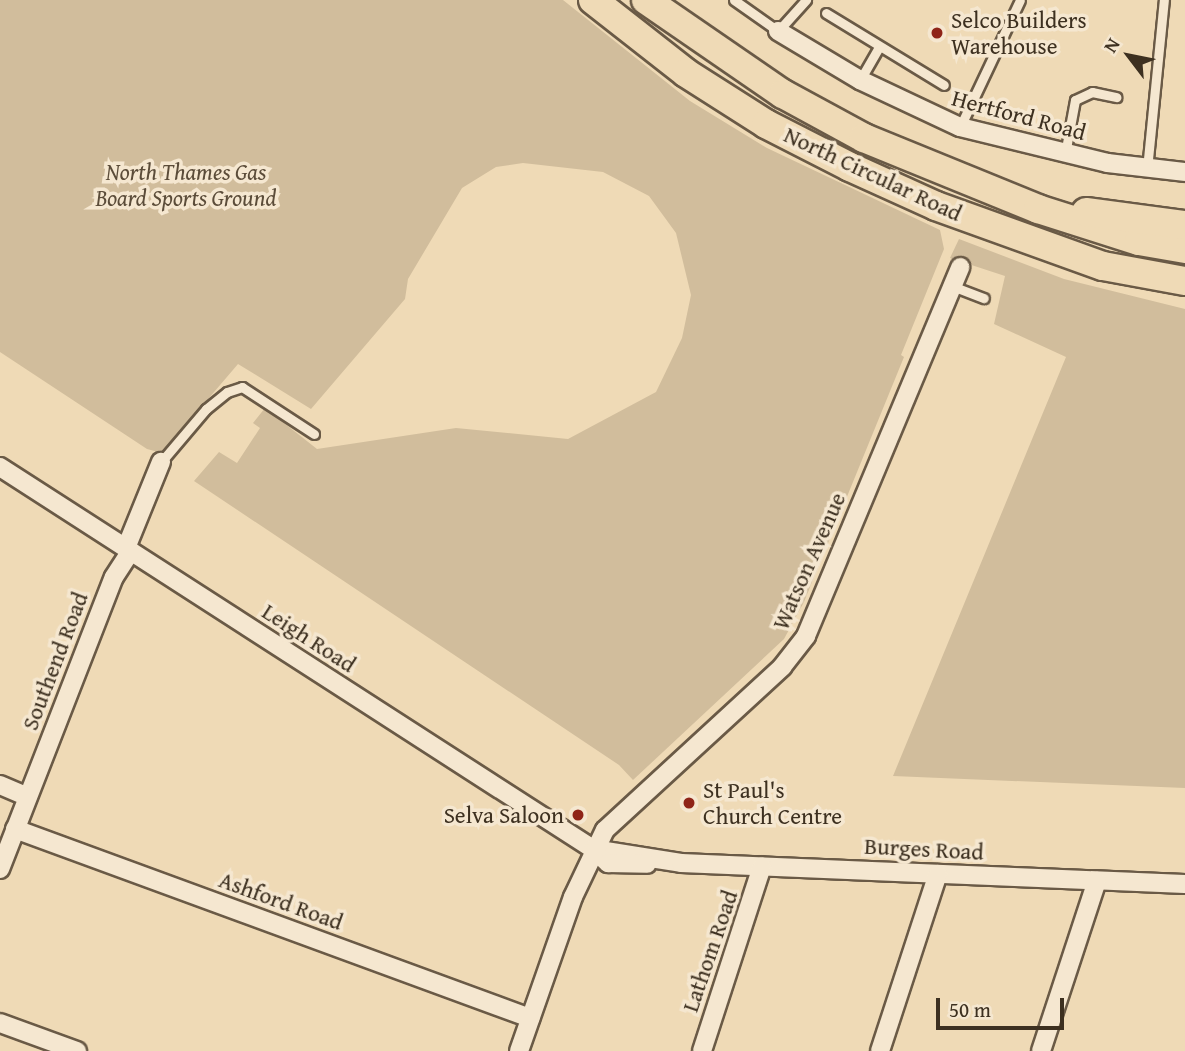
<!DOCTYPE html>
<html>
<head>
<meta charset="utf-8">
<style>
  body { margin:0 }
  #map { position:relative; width:1185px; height:1051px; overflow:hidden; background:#efdab6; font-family:"Gentium Book Plus",serif }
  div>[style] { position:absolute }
  .green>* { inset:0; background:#d1bd9c }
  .roads { filter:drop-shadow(2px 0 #6a5a46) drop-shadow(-2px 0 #6a5a46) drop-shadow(0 2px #6a5a46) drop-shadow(0 -2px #6a5a46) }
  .service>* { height:9px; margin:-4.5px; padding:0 4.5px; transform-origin:4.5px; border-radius:4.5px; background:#f5e7d0 }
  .minor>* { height:18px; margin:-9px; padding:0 9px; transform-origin:9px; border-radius:9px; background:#f5e7d0 }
  .trunk>* { height:28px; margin:-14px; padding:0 14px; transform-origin:14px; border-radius:14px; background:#efdab6 }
  .dots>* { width:19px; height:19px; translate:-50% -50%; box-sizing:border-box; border:4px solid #f5e7d0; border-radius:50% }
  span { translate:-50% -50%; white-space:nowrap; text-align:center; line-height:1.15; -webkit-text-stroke:7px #f5e7d0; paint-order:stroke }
  .poi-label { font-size:23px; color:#3d3020 }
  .left { translate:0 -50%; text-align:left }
  .right { translate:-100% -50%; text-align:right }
  .street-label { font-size:23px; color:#3d3020 }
  .park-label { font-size:23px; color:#5b4c39; font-style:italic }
  .north { position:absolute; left:1094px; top:21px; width:70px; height:70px; -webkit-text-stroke:5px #f5e7d0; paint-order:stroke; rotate:302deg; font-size:19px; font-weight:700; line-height:28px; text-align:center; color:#3d3020 }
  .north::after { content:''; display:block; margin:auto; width:24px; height:32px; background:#3d3020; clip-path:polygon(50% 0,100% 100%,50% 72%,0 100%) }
  .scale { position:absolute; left:936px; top:998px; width:128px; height:32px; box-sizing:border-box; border:4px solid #3d3020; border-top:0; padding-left:9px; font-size:21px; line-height:24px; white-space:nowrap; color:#3d3020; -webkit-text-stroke:5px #f5e7d0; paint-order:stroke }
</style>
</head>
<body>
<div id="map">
  <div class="green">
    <i style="clip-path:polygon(0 0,563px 0,690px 101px,767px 148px,940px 230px,944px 249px,901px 355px,904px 357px,804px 602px,784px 639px,633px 780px,619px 765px,194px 481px,219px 452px,237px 463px,260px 428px,253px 423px,265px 408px,317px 449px,456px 428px,568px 439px,656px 392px,682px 338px,691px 295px,676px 233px,649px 196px,603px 172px,523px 163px,496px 167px,462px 188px,408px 279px,405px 299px,311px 409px,238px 364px,162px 453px,147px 449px,0 352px)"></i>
    <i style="clip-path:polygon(959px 239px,1064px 279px,1185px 309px,1185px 788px,893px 776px,1066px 357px,994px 324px,1005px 276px,950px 258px)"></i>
  </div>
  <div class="roads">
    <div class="service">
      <i style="left:734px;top:0;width:54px;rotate:35.2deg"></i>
      <i style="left:778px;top:31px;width:42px;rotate:-47.9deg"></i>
      <i style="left:826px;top:13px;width:138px;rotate:31.4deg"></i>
      <i style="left:860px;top:80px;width:38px;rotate:-60deg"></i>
      <i style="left:960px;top:127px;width:140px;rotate:-64.7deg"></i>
      <i style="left:1065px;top:154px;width:55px;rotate:-79.5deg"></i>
      <i style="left:1075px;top:100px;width:19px;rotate:-25deg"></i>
      <i style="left:1092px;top:92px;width:25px;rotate:12deg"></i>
      <i style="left:1147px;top:169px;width:170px;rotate:-84.3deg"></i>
      <i style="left:952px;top:286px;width:34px;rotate:21deg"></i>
      <i style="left:161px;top:462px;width:70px;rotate:-49.7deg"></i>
      <i style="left:206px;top:409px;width:27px;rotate:-39deg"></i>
      <i style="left:227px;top:392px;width:16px;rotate:-18deg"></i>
      <i style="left:242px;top:387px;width:86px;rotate:33.1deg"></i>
    </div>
    <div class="minor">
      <i style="left:778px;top:31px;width:96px;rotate:30.9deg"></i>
      <i style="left:860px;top:80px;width:110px;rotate:25.2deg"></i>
      <i style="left:960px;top:127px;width:152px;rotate:13.7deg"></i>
      <i style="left:1108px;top:163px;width:78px;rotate:6.7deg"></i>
      <i style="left:0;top:467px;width:705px;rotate:32.79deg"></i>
      <i style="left:593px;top:849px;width:89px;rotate:9deg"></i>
      <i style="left:681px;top:863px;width:504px;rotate:2.39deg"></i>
      <i style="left:126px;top:548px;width:93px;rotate:-67.9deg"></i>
      <i style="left:0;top:785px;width:30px;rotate:23deg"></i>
      <i style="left:15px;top:829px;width:549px;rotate:20.15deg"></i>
      <i style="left:593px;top:849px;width:21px;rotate:43deg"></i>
      <i style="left:608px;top:863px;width:39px;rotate:1deg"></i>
      <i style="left:0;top:869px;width:313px;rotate:-68.7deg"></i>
      <i style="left:114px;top:577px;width:31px;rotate:-57deg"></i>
      <i style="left:0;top:1023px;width:82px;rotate:20deg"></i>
      <i style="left:519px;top:1051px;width:163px;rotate:-70.7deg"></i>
      <i style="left:573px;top:897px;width:74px;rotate:-64.5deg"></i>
      <i style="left:605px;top:830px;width:241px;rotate:-42.6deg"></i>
      <i style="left:782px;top:667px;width:39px;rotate:-52deg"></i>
      <i style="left:806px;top:636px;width:400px;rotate:-67.3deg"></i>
      <i style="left:702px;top:1051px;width:194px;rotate:-72deg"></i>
      <i style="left:880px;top:1051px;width:186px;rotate:-71.9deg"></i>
      <i style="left:1041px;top:1051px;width:179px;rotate:-71.8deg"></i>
    </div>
    <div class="trunk">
      <i style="left:593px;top:0;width:118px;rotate:38.1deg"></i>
      <i style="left:686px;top:73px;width:95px;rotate:32.5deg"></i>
      <i style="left:766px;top:124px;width:94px;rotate:27.1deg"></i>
      <i style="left:850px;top:167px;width:94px;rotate:24.4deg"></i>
      <i style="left:936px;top:206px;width:177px;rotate:19.8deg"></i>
      <i style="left:1103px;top:266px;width:83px;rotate:10.4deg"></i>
      <i style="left:646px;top:0;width:166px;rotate:34.5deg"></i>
      <i style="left:783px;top:94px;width:92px;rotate:28.5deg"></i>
      <i style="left:864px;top:138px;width:188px;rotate:22.2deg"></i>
      <i style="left:1038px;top:209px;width:106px;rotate:17.6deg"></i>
      <i style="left:1139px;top:241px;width:47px;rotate:9.9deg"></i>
      <i style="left:1086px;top:212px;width:100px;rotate:7.5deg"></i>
    </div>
  </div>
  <div class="dots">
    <i style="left:937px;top:33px;background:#8f2418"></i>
    <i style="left:689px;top:803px;background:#8f2418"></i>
    <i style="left:578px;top:815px;background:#8f2418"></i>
  </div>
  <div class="poi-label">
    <span class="left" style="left:951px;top:33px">Selco Builders<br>Warehouse</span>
    <span class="left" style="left:703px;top:803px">St Paul's<br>Church Centre</span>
    <span class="right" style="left:564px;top:815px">Selva Saloon</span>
  </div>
  <div class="street-label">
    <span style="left:1019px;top:115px;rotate:15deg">Hertford Road</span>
    <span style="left:873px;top:174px;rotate:25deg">North Circular Road</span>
    <span style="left:809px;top:561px;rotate:-66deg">Watson Avenue</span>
    <span style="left:309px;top:638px;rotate:33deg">Leigh Road</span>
    <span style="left:55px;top:661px;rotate:-69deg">Southend Road</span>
    <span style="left:924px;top:849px;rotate:3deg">Burges Road</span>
    <span style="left:281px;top:901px;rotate:20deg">Ashford Road</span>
    <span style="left:710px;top:951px;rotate:-71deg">Lathom Road</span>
  </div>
  <div class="park-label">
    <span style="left:186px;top:185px">North Thames Gas<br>Board Sports Ground</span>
  </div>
  <div class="north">N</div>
  <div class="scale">50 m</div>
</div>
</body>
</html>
